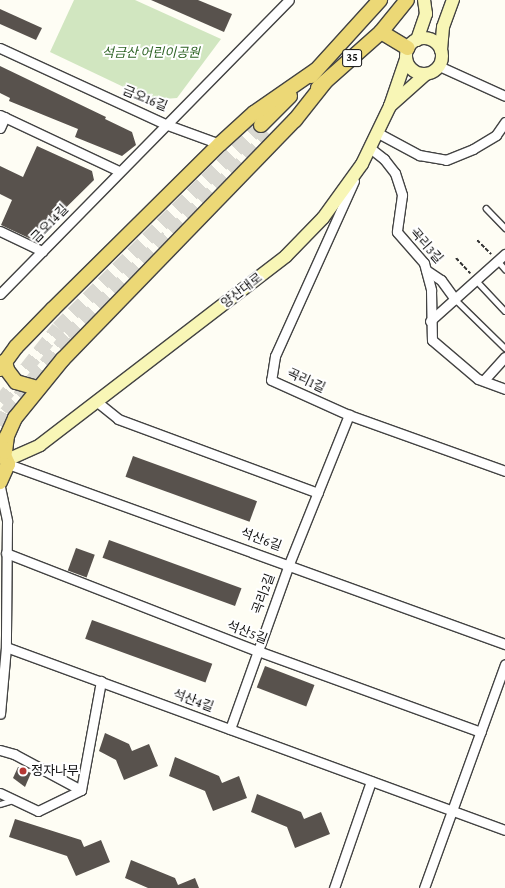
<!DOCTYPE html>
<html>
<head>
<meta charset="utf-8">
<style>
  body { margin:0 }
  #map { position:relative; width:505px; height:888px; overflow:hidden; background:#fefdf4; font-family:"Crimson Pro","Noto Sans KR",serif }
  div>[style] { position:absolute }
  .green>* { inset:0; background:#d1e6c0 }
  .building>* { inset:0; background:#58524d; transform-origin:0 0 }
  .primary-tunnel>* { height:14px; margin-top:-7px; transform-origin:0; background:repeating-linear-gradient(90deg,#dad9d2 0 14px,transparent 0 21px) }
  .path>* { height:2px; margin-top:-1px; transform-origin:0; background:repeating-linear-gradient(90deg,#323232 0 4px,transparent 0 6px) }
  .roads { filter:drop-shadow(1px 0 #434343) drop-shadow(-1px 0 #434343) drop-shadow(0 1px #434343) drop-shadow(0 -1px #434343) }
  .lane>* { height:4.5px; margin:-2.25px; padding:0 2.25px; transform-origin:2.25px; border-radius:2.25px; background:#fff }
  .street>* { height:9px; margin:-4.5px; padding:0 4.5px; transform-origin:4.5px; border-radius:4.5px; background:#fff }
  .secondary>* { height:12px; margin:-6px; padding:0 6px; transform-origin:6px; border-radius:6px; background:#f8f6b6 }
  .secondary>.ring { margin:-6px; padding:0; box-sizing:content-box; background:none; border:12px solid #f8f6b6; border-radius:50% }
  .primary>* { height:14px; margin:-7px; padding:0 7px; transform-origin:7px; border-radius:7px; background:#ecd876 }
  .dots>* { width:11px; height:11px; translate:-50% -50%; box-sizing:border-box; border:2px solid #fff; border-radius:50% }
  span { translate:-50% -50%; white-space:nowrap; text-align:center; line-height:1.15; -webkit-text-stroke:4px #fff; paint-order:stroke }
  .shield-label span { padding:1px 3px; background:#fff; border:1px solid; border-radius:3px; -webkit-text-stroke-width:0 }
  .shield-label { font-size:12px; color:#101010; font-weight:700 }
  .park-label { font-size:13px; color:#2d6325; font-style:italic }
  .street-label { font-size:13px; color:#101010 }
  .poi-label { font-size:13px; color:#101010 }
  .left { translate:0 -50%; text-align:left }
</style>
</head>
<body>
<div id="map">
  <div class="green">
    <i style="clip-path:polygon(74px 0,135px 0,221px 39px,177px 98px,151px 100px,50px 52px)"></i>
  </div>
  <div class="building">
    <i style="clip-path:polygon(151px 0,198px 0,232px 14px,224px 32px)"></i>
    <i style="clip-path:polygon(0 9px,42px 28px,36px 40px,0 24px)"></i>
    <i style="clip-path:polygon(0 66px,106px 117px,105px 119px,132px 132px,136px 145px,122px 156px,75px 137px,78px 129px,9px 101px,10px 98px,0 93px)"></i>
    <i style="clip-path:polygon(37px 146px,92px 171px,94px 180px,33px 240px,1px 225px,12px 200px,0 194px,0 166px,23px 177px)"></i>
    <i style="left:133px;top:456px;width:132px;height:22px;rotate:20deg"></i>
    <i style="left:109px;top:540px;width:141px;height:19px;rotate:20deg"></i>
    <i style="left:76px;top:548px;width:20px;height:24px;rotate:20deg"></i>
    <i style="left:92px;top:620px;width:128px;height:20px;rotate:20deg"></i>
    <i style="left:265px;top:666px;width:53px;height:23px;rotate:21deg"></i>
    <i style="clip-path:polygon(105px 733px,129px 744px,132px 751px,149px 744px,158px 766px,124px 780px,116px 760px,99px 751px)"></i>
    <i style="clip-path:polygon(175px 757px,219px 776px,222px 783px,239px 776px,247px 798px,213px 811px,205px 791px,169px 776px)"></i>
    <i style="clip-path:polygon(18px 767px,31px 773px,25px 787px,13px 778px)"></i>
    <i style="clip-path:polygon(257px 794px,301px 812px,304px 819px,321px 812px,330px 834px,295px 848px,287px 827px,251px 812px)"></i>
    <i style="clip-path:polygon(15px 819px,81px 840px,84px 847px,101px 840px,110px 862px,76px 876px,67px 856px,9px 837px)"></i>
    <i style="clip-path:polygon(131px 860px,175px 878px,178px 885px,195px 878px,199px 888px,148px 888px,125px 878px)"></i>
  </div>
  <div class="primary-tunnel">
    <i style="left:0;top:402px;width:94px;rotate:-51.9deg"></i>
    <i style="left:58px;top:328px;width:287px;rotate:-45deg"></i>
    <i style="left:0;top:426px;width:14px;rotate:-65deg"></i>
    <i style="left:6px;top:413px;width:99px;rotate:-51.2deg"></i>
    <i style="left:68px;top:336px;width:285px;rotate:-44.9deg"></i>
  </div>
  <div class="path">
    <i style="left:477px;top:240px;width:20px;rotate:45deg"></i>
    <i style="left:456px;top:258px;width:21px;rotate:47deg"></i>
  </div>
  <div class="roads">
    <div class="lane">
      <i style="left:486px;top:208px;width:28px;rotate:46deg"></i>
      <i style="left:498px;top:261px;width:11px;rotate:49deg"></i>
      <i style="left:476px;top:280px;width:42px;rotate:46.9deg"></i>
      <i style="left:455px;top:299px;width:70px;rotate:44.4deg"></i>
      <i style="left:0;top:804px;width:14px;rotate:-17deg"></i>
    </div>
    <div class="street">
      <i style="left:0;top:48px;width:182px;rotate:24.7deg"></i>
      <i style="left:165px;top:124px;width:59px;rotate:20deg"></i>
      <i style="left:439px;top:66px;width:72px;rotate:24.4deg"></i>
      <i style="left:0;top:115px;width:132px;rotate:25.2deg"></i>
      <i style="left:0;top:128px;width:12px;rotate:-66deg"></i>
      <i style="left:378px;top:133px;width:47px;rotate:28.2deg"></i>
      <i style="left:419px;top:155px;width:27px;rotate:10deg"></i>
      <i style="left:446px;top:160px;width:29px;rotate:-22deg"></i>
      <i style="left:473px;top:149px;width:27px;rotate:-31deg"></i>
      <i style="left:496px;top:135px;width:16px;rotate:-55deg"></i>
      <i style="left:370px;top:148px;width:18px;rotate:38deg"></i>
      <i style="left:384px;top:159px;width:18px;rotate:52deg"></i>
      <i style="left:395px;top:173px;width:23px;rotate:72deg"></i>
      <i style="left:402px;top:195px;width:37px;rotate:98deg"></i>
      <i style="left:397px;top:232px;width:41px;rotate:48.9deg"></i>
      <i style="left:424px;top:263px;width:28px;rotate:75deg"></i>
      <i style="left:431px;top:290px;width:50px;rotate:88.9deg"></i>
      <i style="left:432px;top:340px;width:60px;rotate:40.3deg"></i>
      <i style="left:478px;top:379px;width:29px;rotate:20deg"></i>
      <i style="left:354px;top:181px;width:192px;rotate:114.3deg"></i>
      <i style="left:275px;top:356px;width:24px;rotate:99deg"></i>
      <i style="left:271px;top:380px;width:85px;rotate:24.2deg"></i>
      <i style="left:349px;top:415px;width:166px;rotate:19.7deg"></i>
      <i style="left:0;top:231px;width:47px;rotate:25.5deg"></i>
      <i style="left:426px;top:270px;width:18px;rotate:34deg"></i>
      <i style="left:441px;top:280px;width:24px;rotate:54deg"></i>
      <i style="left:0;top:294px;width:412px;rotate:-45.5deg"></i>
      <i style="left:430px;top:321px;width:101px;rotate:-41.8deg"></i>
      <i style="left:484px;top:380px;width:31px;rotate:-48deg"></i>
      <i style="left:96px;top:401px;width:28px;rotate:39deg"></i>
      <i style="left:118px;top:419px;width:213px;rotate:20.3deg"></i>
      <i style="left:8px;top:464px;width:529px;rotate:19.91deg"></i>
      <i style="left:0;top:487px;width:35px;rotate:78deg"></i>
      <i style="left:7px;top:521px;width:126px;rotate:90.5deg"></i>
      <i style="left:6px;top:647px;width:67px;rotate:95.1deg"></i>
      <i style="left:6px;top:553px;width:270px;rotate:21.3deg"></i>
      <i style="left:258px;top:651px;width:237px;rotate:20deg"></i>
      <i style="left:6px;top:647px;width:531px;rotate:20.14deg"></i>
      <i style="left:230px;top:729px;width:175px;rotate:-70.3deg"></i>
      <i style="left:289px;top:564px;width:161px;rotate:-68.1deg"></i>
      <i style="left:0;top:750px;width:15px;rotate:16deg"></i>
      <i style="left:14px;top:754px;width:76px;rotate:28.2deg"></i>
      <i style="left:81px;top:790px;width:111px;rotate:-79.6deg"></i>
      <i style="left:0;top:793px;width:42px;rotate:25.3deg"></i>
      <i style="left:38px;top:811px;width:48px;rotate:-26deg"></i>
      <i style="left:334px;top:888px;width:113px;rotate:-70.9deg"></i>
      <i style="left:424px;top:888px;width:238px;rotate:-70.1deg"></i>
    </div>
    <div class="secondary">
      <i class="ring" style="left:406px;top:38px;width:24px;height:24px"></i>
      <i style="left:417px;top:40px;width:28px;rotate:-71deg"></i>
      <i style="left:426px;top:14px;width:14px;rotate:-98deg"></i>
      <i style="left:441px;top:50px;width:23px;rotate:-85deg"></i>
      <i style="left:443px;top:27px;width:29px;rotate:-70deg"></i>
      <i style="left:390px;top:106px;width:48px;rotate:-41.6deg"></i>
      <i style="left:7px;top:460px;width:36px;rotate:-24deg"></i>
      <i style="left:40px;top:445px;width:310px;rotate:-37.5deg"></i>
      <i style="left:286px;top:256px;width:53px;rotate:-45.8deg"></i>
      <i style="left:323px;top:218px;width:67px;rotate:-54.2deg"></i>
      <i style="left:362px;top:164px;width:64px;rotate:-64.2deg"></i>
      <i style="left:390px;top:106px;width:50px;rotate:-71.2deg"></i>
    </div>
    <div class="primary">
      <i style="left:381px;top:32px;width:31px;rotate:31deg"></i>
      <i style="left:311px;top:76px;width:103px;rotate:-47.8deg"></i>
      <i style="left:318px;top:88px;width:84px;rotate:-41.6deg"></i>
      <i style="left:381px;top:32px;width:41px;rotate:-50.9deg"></i>
      <i style="left:261px;top:125px;width:41px;rotate:-45deg"></i>
      <i style="left:5px;top:361px;width:9px;rotate:77deg"></i>
      <i style="left:7px;top:370px;width:15px;rotate:53deg"></i>
      <i style="left:16px;top:382px;width:22px;rotate:16deg"></i>
      <i style="left:0;top:369px;width:27px;rotate:-54deg"></i>
      <i style="left:16px;top:347px;width:53px;rotate:-45.8deg"></i>
      <i style="left:53px;top:309px;width:235px;rotate:-44.7deg"></i>
      <i style="left:220px;top:144px;width:46px;rotate:-42.4deg"></i>
      <i style="left:254px;top:113px;width:75px;rotate:-34.7deg"></i>
      <i style="left:0;top:446px;width:20px;rotate:66deg"></i>
      <i style="left:8px;top:464px;width:20px;rotate:114deg"></i>
      <i style="left:5px;top:452px;width:16px;rotate:-83deg"></i>
      <i style="left:7px;top:436px;width:20px;rotate:-66deg"></i>
      <i style="left:15px;top:418px;width:76px;rotate:-50.9deg"></i>
      <i style="left:63px;top:359px;width:333px;rotate:-45.9deg"></i>
      <i style="left:295px;top:120px;width:48px;rotate:-51.7deg"></i>
    </div>
  </div>
  <div class="dots">
    <i style="left:23px;top:771px;background:#b53834"></i>
  </div>
  <div class="shield-label">
    <span style="left:352px;top:58px">35</span>
  </div>
  <div class="park-label">
    <span style="left:151px;top:53px">석금산 어린이공원</span>
  </div>
  <div class="street-label">
    <span style="left:145px;top:99px;rotate:22deg">금오16길</span>
    <span style="left:50px;top:224px;rotate:-46deg">금오14길</span>
    <span style="left:426px;top:246px;rotate:49deg">곡리3길</span>
    <span style="left:242px;top:291px;rotate:-38deg">양산대로</span>
    <span style="left:306px;top:381px;rotate:25deg">곡리1길</span>
    <span style="left:261px;top:540px;rotate:20deg">석산6길</span>
    <span style="left:264px;top:594px;rotate:-70deg">곡리2길</span>
    <span style="left:247px;top:633px;rotate:21deg">석산5길</span>
    <span style="left:193px;top:701px;rotate:20deg">석산4길</span>
  </div>
  <div class="poi-label">
    <span class="left" style="left:31px;top:771px">정자나무</span>
  </div>
</div>
</body>
</html>
